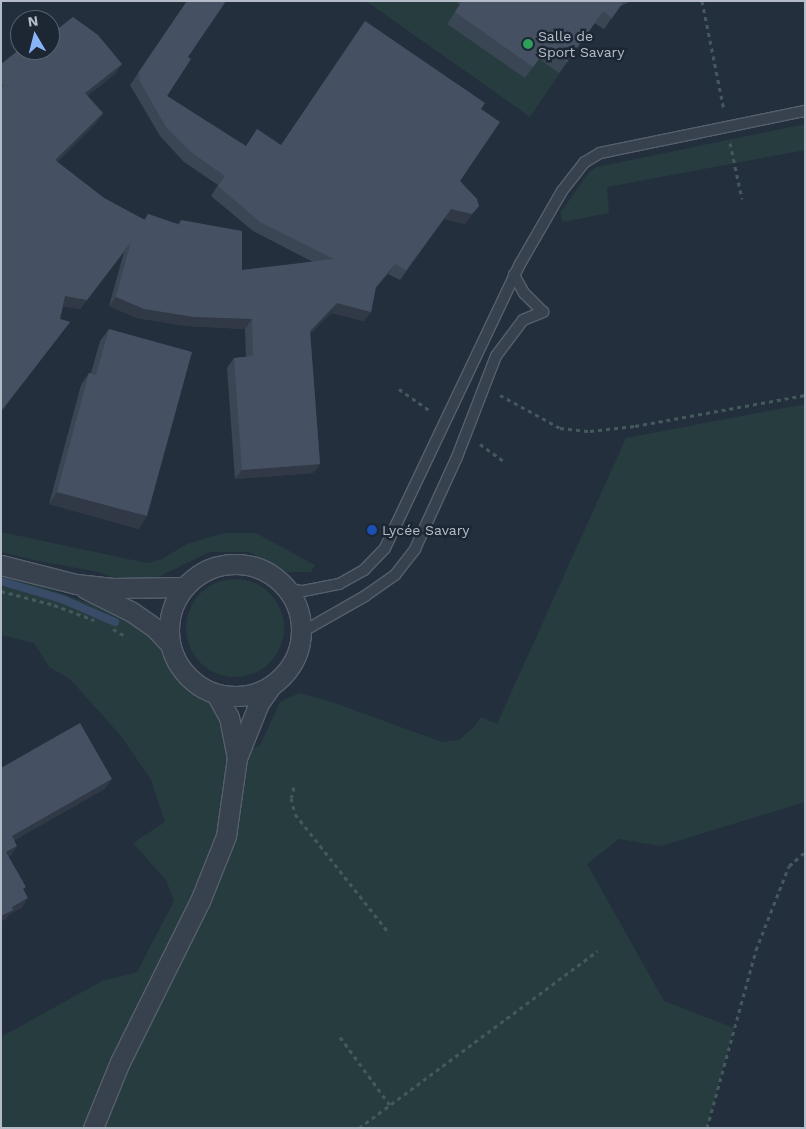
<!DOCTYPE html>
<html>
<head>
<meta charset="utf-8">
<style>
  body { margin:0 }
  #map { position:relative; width:806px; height:1129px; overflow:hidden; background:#242f3e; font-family:"Work Sans",sans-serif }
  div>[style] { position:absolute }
  .green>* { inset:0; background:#263c3f }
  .round { border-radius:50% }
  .stream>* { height:8px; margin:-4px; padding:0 4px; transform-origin:4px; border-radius:4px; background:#394c67 }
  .path>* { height:3px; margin-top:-1.5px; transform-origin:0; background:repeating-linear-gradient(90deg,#44595c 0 4px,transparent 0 8px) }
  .roads { filter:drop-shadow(1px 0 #565f6c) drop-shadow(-1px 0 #565f6c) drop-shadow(0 1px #565f6c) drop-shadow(0 -1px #565f6c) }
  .lane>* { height:10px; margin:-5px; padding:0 5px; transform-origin:5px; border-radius:5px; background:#38414e }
  .street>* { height:19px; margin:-9.5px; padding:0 9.5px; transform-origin:9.5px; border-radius:9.5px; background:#38414e }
  .street>.ring { margin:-9.5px; padding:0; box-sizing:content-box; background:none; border:19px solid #38414e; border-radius:50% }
  .wall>* { inset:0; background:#3b4654 }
  .shaded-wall>* { inset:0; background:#303945 }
  .building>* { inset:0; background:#455162 }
  .dots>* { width:14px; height:14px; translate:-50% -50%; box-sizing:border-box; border:2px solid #1d2633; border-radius:50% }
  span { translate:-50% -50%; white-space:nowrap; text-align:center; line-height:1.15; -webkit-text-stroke:5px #1d2633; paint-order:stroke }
  .poi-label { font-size:14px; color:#b4bcc9 }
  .left { translate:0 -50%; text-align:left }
  .frame { position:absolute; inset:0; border:2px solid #b4bcc9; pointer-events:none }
  .north { position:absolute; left:10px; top:10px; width:50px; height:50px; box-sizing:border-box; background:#1d2633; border:1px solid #59626f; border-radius:50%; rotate:352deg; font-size:14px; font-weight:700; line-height:20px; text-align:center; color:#b4bcc9 }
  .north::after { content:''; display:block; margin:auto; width:18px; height:22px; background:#8ab4f8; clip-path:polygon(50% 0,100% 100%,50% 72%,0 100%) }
</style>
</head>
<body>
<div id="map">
  <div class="green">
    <i style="clip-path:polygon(366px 1px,630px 1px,621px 6px,604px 29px,594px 23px,530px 117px)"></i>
    <i style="clip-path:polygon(805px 124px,805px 150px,607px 187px,609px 213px,563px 222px,560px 213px,590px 171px,597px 167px)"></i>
    <i style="clip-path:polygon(805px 404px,805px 802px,661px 846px,619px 839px,587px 864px,664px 1001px,734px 1028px,707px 1128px,1px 1128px,1px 1037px,102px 981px,137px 972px,174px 901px,166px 880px,133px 843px,165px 822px,151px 780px,121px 736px,70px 679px,49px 667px,34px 643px,1px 635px,1px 575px,31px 583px,97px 606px,170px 644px,181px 669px,189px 678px,200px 686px,216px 694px,237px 757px,260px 745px,280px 702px,299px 693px,332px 702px,442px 742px,459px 740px,474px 727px,481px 717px,497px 724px,626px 438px)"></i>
    <i style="clip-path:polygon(1px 532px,147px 563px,162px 559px,187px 544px,224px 533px,256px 533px,315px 565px,311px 572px,287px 572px,249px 552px,210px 552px,154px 579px,125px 583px,99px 572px,38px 561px,1px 552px)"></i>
    <i class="round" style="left:186px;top:579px;width:98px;height:98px"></i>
  </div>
  <div class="stream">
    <i style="left:1px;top:581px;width:64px;rotate:16.4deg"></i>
    <i style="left:62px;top:599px;width:58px;rotate:23.5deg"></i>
  </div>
  <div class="path">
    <i style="left:702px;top:1px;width:111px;rotate:78.6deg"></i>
    <i style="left:730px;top:143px;width:57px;rotate:77.9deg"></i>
    <i style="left:399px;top:389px;width:39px;rotate:35deg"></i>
    <i style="left:500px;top:395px;width:68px;rotate:28.8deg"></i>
    <i style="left:560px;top:428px;width:30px;rotate:6deg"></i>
    <i style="left:590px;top:431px;width:45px;rotate:-6.3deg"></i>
    <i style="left:635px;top:426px;width:173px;rotate:-10.3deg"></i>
    <i style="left:480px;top:444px;width:32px;rotate:36deg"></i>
    <i style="left:1px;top:591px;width:55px;rotate:14.8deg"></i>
    <i style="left:54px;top:605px;width:43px;rotate:20.6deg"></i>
    <i style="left:113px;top:629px;width:14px;rotate:30deg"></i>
    <i style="left:294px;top:787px;width:11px;rotate:105deg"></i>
    <i style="left:291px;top:798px;width:16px;rotate:76deg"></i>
    <i style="left:295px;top:814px;width:152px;rotate:51.7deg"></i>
    <i style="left:340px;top:1037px;width:84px;rotate:53.7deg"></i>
    <i style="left:359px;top:1128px;width:297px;rotate:-36.6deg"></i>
    <i style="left:707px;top:1128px;width:185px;rotate:-74.6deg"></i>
    <i style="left:756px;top:950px;width:90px;rotate:-68.6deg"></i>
    <i style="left:789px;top:866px;width:21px;rotate:-41deg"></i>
  </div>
  <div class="roads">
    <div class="lane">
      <i style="left:288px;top:589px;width:15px;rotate:8deg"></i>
      <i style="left:303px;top:591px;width:37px;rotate:-11deg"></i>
      <i style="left:339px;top:584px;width:29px;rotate:-29deg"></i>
      <i style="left:364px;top:570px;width:30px;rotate:-46deg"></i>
      <i style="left:385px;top:548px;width:314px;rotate:-64.6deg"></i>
      <i style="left:520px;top:264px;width:84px;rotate:-60.1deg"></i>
      <i style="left:562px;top:191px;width:37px;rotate:-52deg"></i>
      <i style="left:585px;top:162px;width:17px;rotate:-31deg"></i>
      <i style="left:600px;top:153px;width:209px;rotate:-11.6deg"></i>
      <i style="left:302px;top:632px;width:73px;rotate:-29.7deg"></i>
      <i style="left:365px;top:596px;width:37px;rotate:-35deg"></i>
      <i style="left:395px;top:575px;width:33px;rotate:-52deg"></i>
      <i style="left:415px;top:549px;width:101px;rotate:-65.5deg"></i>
      <i style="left:457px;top:457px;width:108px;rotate:-68.9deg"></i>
      <i style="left:496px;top:356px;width:45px;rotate:-53.1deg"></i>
      <i style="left:523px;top:320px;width:22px;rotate:-22deg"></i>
      <i style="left:543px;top:312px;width:27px;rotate:-135deg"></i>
      <i style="left:524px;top:293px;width:21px;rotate:-119deg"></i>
    </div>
    <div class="street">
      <i class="ring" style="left:169px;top:564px;width:113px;height:113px"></i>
      <i style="left:1px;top:565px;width:77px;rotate:14.2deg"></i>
      <i style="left:76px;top:584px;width:39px;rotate:6deg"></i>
      <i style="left:115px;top:588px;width:69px;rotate:-0.8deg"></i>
      <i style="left:86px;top:589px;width:51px;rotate:26.6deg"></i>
      <i style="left:132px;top:612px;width:28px;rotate:35deg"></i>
      <i style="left:155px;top:628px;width:22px;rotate:47deg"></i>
      <i style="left:216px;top:694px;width:26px;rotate:61deg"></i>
      <i style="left:229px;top:717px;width:42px;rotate:79deg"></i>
      <i style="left:93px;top:1128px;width:71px;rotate:-67.8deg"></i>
      <i style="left:120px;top:1062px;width:180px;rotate:-63.6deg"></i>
      <i style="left:200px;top:901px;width:70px;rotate:-68.2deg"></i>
      <i style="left:226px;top:836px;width:79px;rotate:-82deg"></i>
      <i style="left:237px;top:758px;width:59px;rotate:-68.2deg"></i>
      <i style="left:259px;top:703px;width:21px;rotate:-55deg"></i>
    </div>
  </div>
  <div class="wall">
    <i style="clip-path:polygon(187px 1px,188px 57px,167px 96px,245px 146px,281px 145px,481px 109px,460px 181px,465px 224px,444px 219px,400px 280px,388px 274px,375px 289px,371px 312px,364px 321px,331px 313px,310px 333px,320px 464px,313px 473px,235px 479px,227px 368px,234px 358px,246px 357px,245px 329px,187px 326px,137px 318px,109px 306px,124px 252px,80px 309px,63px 306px,60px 319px,70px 322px,1px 412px,1px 64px,25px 55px,122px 64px,115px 74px,87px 96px,103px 113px,96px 123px,57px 162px,104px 198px,144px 220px,148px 214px,178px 224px,181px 220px,242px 270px,313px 262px,253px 231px,211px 196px,218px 185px,184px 162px,160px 136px,130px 85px)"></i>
    <i style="clip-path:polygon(455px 1px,631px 1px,619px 7px,604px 29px,595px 23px,559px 73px,539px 59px,525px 78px,447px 24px,460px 5px)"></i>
    <i style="clip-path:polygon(109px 329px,139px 529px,49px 504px,81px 385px,89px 373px,91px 373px,100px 341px)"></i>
  </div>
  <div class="shaded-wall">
    <i style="clip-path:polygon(122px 64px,115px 74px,78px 103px,85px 93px)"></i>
    <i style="clip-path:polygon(103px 113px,96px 123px,48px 170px,55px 160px)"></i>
    <i style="clip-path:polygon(479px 206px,465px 224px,444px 219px,400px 280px,451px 209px)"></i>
    <i style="clip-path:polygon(131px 242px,80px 309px,58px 306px,65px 296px)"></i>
    <i style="clip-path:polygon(395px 264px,388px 274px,369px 296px,376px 287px)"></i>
    <i style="clip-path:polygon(116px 297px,252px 319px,245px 329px,187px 326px,137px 318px,109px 306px)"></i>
    <i style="clip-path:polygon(337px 303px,371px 312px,364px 321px,331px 313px,304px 341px,310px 331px)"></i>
    <i style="clip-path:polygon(70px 322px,63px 331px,1px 412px,1px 411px)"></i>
    <i style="clip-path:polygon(320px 464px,313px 473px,235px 479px,242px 470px)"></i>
    <i style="clip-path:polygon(57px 492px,147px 516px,139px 529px,49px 504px)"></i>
    <i style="clip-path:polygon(112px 779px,105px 789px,5px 846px,12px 836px)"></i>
    <i style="clip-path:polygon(17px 846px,11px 856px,1px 861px,6px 852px)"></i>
    <i style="clip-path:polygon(28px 898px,22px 908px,10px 914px,6px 919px,1px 922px,1px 916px,12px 907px)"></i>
  </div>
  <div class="building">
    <i style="clip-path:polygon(187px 1px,226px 1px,188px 57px,191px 59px,167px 96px,246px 146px,257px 129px,281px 145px,365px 21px,485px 103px,481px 109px,500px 122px,460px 181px,477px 199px,479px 206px,472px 214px,451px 209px,406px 270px,395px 264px,376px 287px,371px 312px,337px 303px,310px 331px,320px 464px,242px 470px,234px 358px,253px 356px,252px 319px,194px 317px,144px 309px,116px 297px,131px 242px,87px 300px,65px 296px,60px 319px,70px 322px,1px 411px,1px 88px,4px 86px,1px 83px,1px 64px,20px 49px,22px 50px,25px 55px,31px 50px,50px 50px,50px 35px,73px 17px,98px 35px,122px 64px,85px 93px,103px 113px,55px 160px,104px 198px,145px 220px,148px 214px,180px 225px,181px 220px,242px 231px,242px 270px,334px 259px,260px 222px,218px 186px,225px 176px,191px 152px,166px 127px,137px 76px,141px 78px,138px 73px)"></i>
    <i style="clip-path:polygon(462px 1px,624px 1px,612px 18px,603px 11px,567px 62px,547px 48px,533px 67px,455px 12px)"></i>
    <i style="clip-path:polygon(109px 329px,192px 352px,147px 516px,57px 492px,89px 373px,96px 375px)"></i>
    <i style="clip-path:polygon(80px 723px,112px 779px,12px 836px,17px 846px,6px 852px,26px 887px,23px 889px,28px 898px,12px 907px,13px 910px,1px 916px,1px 768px)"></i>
  </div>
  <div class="dots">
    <i style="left:528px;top:44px;background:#2e9e5b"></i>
    <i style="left:372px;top:530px;background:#1a4fb4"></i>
  </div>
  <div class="poi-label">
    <span class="left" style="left:538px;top:44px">Salle de<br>Sport Savary</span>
    <span class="left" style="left:382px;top:530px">Lycée Savary</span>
  </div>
  <div class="frame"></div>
  <div class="north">N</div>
</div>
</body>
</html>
